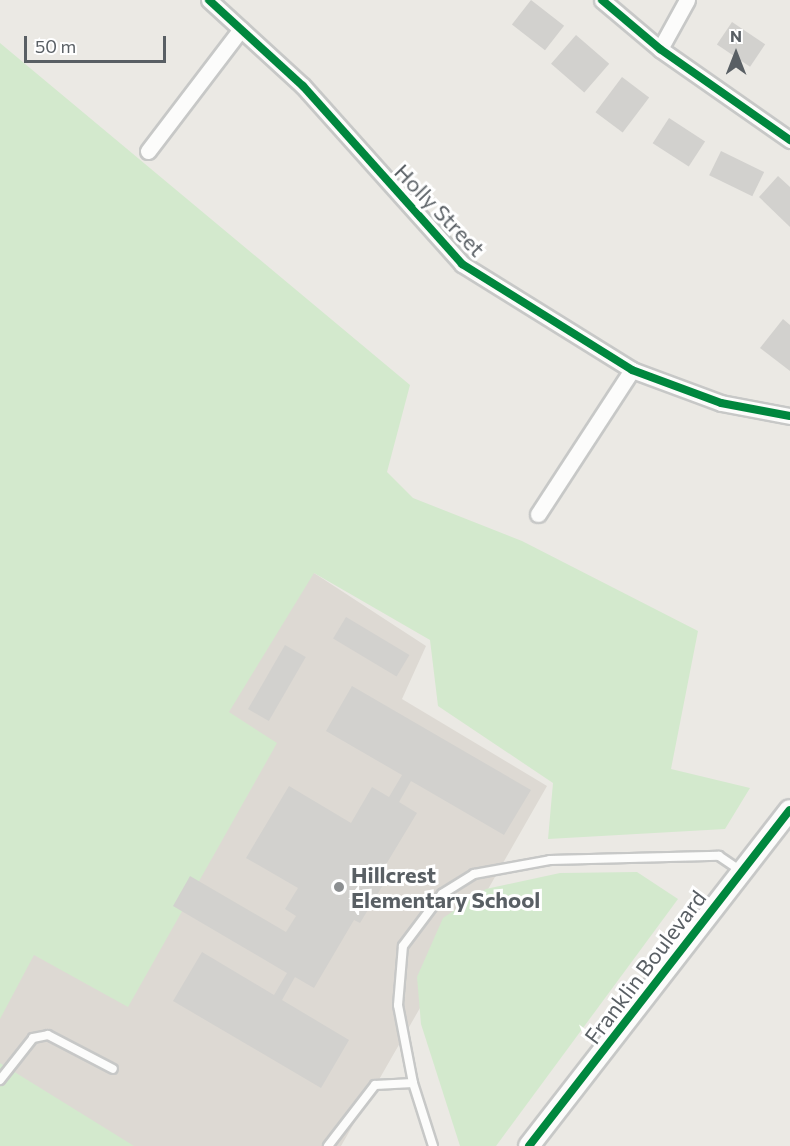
<!DOCTYPE html>
<html>
<head>
<meta charset="utf-8">
<style>
  body { margin:0 }
  #map { position:relative; width:790px; height:1146px; overflow:hidden; background:#ebe9e4; font-family:Commissioner,sans-serif }
  div>[style] { position:absolute }
  .education>* { inset:0; background:#ddd9d3 }
  .green>* { inset:0; background:#d3e9cd }
  .building>* { inset:0; background:#d2d1ce; transform-origin:0 0 }
  .roads { filter:drop-shadow(2px 0 #c7c8c7) drop-shadow(-2px 0 #c7c8c7) drop-shadow(0 2px #c7c8c7) drop-shadow(0 -2px #c7c8c7) }
  .service>* { height:8px; margin:-4px; padding:0 4px; transform-origin:4px; border-radius:4px; background:#fcfcfb }
  .minor>* { height:15px; margin:-7.5px; padding:0 7.5px; transform-origin:7.5px; border-radius:7.5px; background:#fcfcfb }
  .tertiary>* { height:20px; margin:-10px; padding:0 10px; transform-origin:10px; border-radius:10px; background:#fcfcfb }
  .cycleway>* { height:8px; margin:-4px; padding:0 4px; transform-origin:4px; border-radius:4px; background:#00873e }
  .dots>* { width:16px; height:16px; translate:-50% -50%; box-sizing:border-box; border:3px solid #fff; border-radius:50% }
  span { translate:-50% -50%; white-space:nowrap; text-align:center; line-height:1.15; -webkit-text-stroke:6px #fff; paint-order:stroke }
  .street-label { font-size:22px; color:#595f64 }
  .poi-label { font-size:22px; color:#595f64; font-weight:700 }
  .left { translate:0 -50%; text-align:left }
  .north { position:absolute; left:706px; top:24px; width:60px; height:60px; -webkit-text-stroke:4px #fff; paint-order:stroke; rotate:0deg; font-size:16px; font-weight:700; line-height:24px; text-align:center; color:#595f64 }
  .north::after { content:''; display:block; margin:auto; width:21px; height:27px; background:#595f64; clip-path:polygon(50% 0,100% 100%,50% 72%,0 100%) }
  .scale { position:absolute; left:24px; top:36px; width:142px; height:27px; box-sizing:border-box; border:3px solid #595f64; border-top:0; padding-left:8px; font-size:18px; line-height:21px; white-space:nowrap; color:#595f64; -webkit-text-stroke:4px #fff; paint-order:stroke }
</style>
</head>
<body>
<div id="map">
  <div class="education">
    <i style="clip-path:polygon(314px 573px,426px 646px,402px 699px,547px 786px,341px 1146px,0 1146px,0 596px)"></i>
  </div>
  <div class="green">
    <i style="clip-path:polygon(0 43px,410px 385px,387px 472px,413px 498px,522px 541px,698px 631px,671px 769px,750px 788px,725px 829px,548px 839px,553px 783px,438px 706px,430px 640px,314px 573px,229px 712px,277px 743px,128px 1007px,34px 955px,0 1019px)"></i>
    <i style="clip-path:polygon(637px 872px,678px 899px,496px 1146px,460px 1146px,421px 1024px,417px 977px,443px 918px,486px 889px,560px 873px)"></i>
    <i style="clip-path:polygon(0 1063px,134px 1146px,0 1146px)"></i>
  </div>
  <div class="building">
    <i style="left:531px;top:0;width:42px;height:31px;rotate:38deg"></i>
    <i style="left:732px;top:22px;width:40px;height:27px;rotate:34deg"></i>
    <i style="left:576px;top:35px;width:44px;height:38px;rotate:41deg"></i>
    <i style="left:622px;top:77px;width:34px;height:44px;rotate:37deg"></i>
    <i style="left:669px;top:118px;width:43px;height:30px;rotate:33deg"></i>
    <i style="left:721px;top:151px;width:48px;height:27px;rotate:26deg"></i>
    <i style="clip-path:polygon(778px 176px,790px 187px,790px 227px,759px 197px)"></i>
    <i style="clip-path:polygon(783px 319px,790px 325px,790px 371px,760px 348px)"></i>
    <i style="left:346px;top:617px;width:74px;height:25px;rotate:31deg"></i>
    <i style="left:285px;top:645px;width:24px;height:74px;rotate:30deg"></i>
    <i style="clip-path:polygon(352px 686px,531px 790px,504px 835px,411px 781px,399px 802px,417px 813px,376px 881px,383px 885px,360px 923px,354px 920px,314px 988px,295px 977px,282px 1000px,349px 1040px,321px 1088px,173px 1001px,202px 952px,274px 995px,287px 973px,173px 906px,190px 876px,286px 932px,296px 916px,285px 909px,298px 888px,246px 858px,289px 786px,351px 823px,372px 787px,389px 797px,402px 775px,326px 731px)"></i>
  </div>
  <div class="roads">
    <div class="service">
      <i style="left:0;top:1080px;width:53px;rotate:-51.8deg"></i>
      <i style="left:33px;top:1038px;width:15px;rotate:-11deg"></i>
      <i style="left:48px;top:1035px;width:73px;rotate:27.6deg"></i>
      <i style="left:328px;top:1146px;width:77px;rotate:-52.4deg"></i>
      <i style="left:375px;top:1085px;width:38px;rotate:-3deg"></i>
      <i style="left:433px;top:1146px;width:66px;rotate:-107.6deg"></i>
      <i style="left:413px;top:1083px;width:79px;rotate:-100.9deg"></i>
      <i style="left:398px;top:1005px;width:59px;rotate:-85.2deg"></i>
      <i style="left:403px;top:946px;width:65px;rotate:-53.1deg"></i>
      <i style="left:442px;top:894px;width:38px;rotate:-32deg"></i>
      <i style="left:474px;top:874px;width:77px;rotate:-10.4deg"></i>
      <i style="left:550px;top:860px;width:169px;rotate:-1.4deg"></i>
      <i style="left:719px;top:856px;width:25px;rotate:34deg"></i>
    </div>
    <div class="minor">
      <i style="left:209px;top:0;width:127px;rotate:42.5deg"></i>
      <i style="left:303px;top:86px;width:239px;rotate:48.2deg"></i>
      <i style="left:462px;top:264px;width:200px;rotate:31.9deg"></i>
      <i style="left:632px;top:370px;width:95px;rotate:20.3deg"></i>
      <i style="left:721px;top:403px;width:70px;rotate:10.7deg"></i>
      <i style="left:602px;top:0;width:76px;rotate:40.2deg"></i>
      <i style="left:660px;top:49px;width:159px;rotate:35deg"></i>
      <i style="left:660px;top:49px;width:56px;rotate:-61.1deg"></i>
      <i style="left:148px;top:151px;width:153px;rotate:-52.7deg"></i>
      <i style="left:538px;top:514px;width:172px;rotate:-56.9deg"></i>
    </div>
    <div class="tertiary">
      <i style="left:529px;top:1146px;width:425px;rotate:-52.2deg"></i>
    </div>
  </div>
  <div class="cycleway">
    <i style="left:209px;top:0;width:127px;rotate:42.5deg"></i>
    <i style="left:303px;top:86px;width:239px;rotate:48.2deg"></i>
    <i style="left:462px;top:264px;width:200px;rotate:31.9deg"></i>
    <i style="left:632px;top:370px;width:95px;rotate:20.3deg"></i>
    <i style="left:721px;top:403px;width:70px;rotate:10.7deg"></i>
    <i style="left:602px;top:0;width:76px;rotate:40.2deg"></i>
    <i style="left:660px;top:49px;width:159px;rotate:35deg"></i>
    <i style="left:529px;top:1146px;width:425px;rotate:-52.2deg"></i>
  </div>
  <div class="dots">
    <i style="left:339px;top:887px;background:#8c8f91"></i>
  </div>
  <div class="street-label">
    <span style="left:440px;top:210px;rotate:46deg">Holly Street</span>
    <span style="left:645px;top:967px;rotate:-53deg">Franklin Boulevard</span>
  </div>
  <div class="poi-label">
    <span class="left" style="left:351px;top:887px">Hillcrest<br>Elementary School</span>
  </div>
  <div class="north">N</div>
  <div class="scale">50 m</div>
</div>
</body>
</html>
